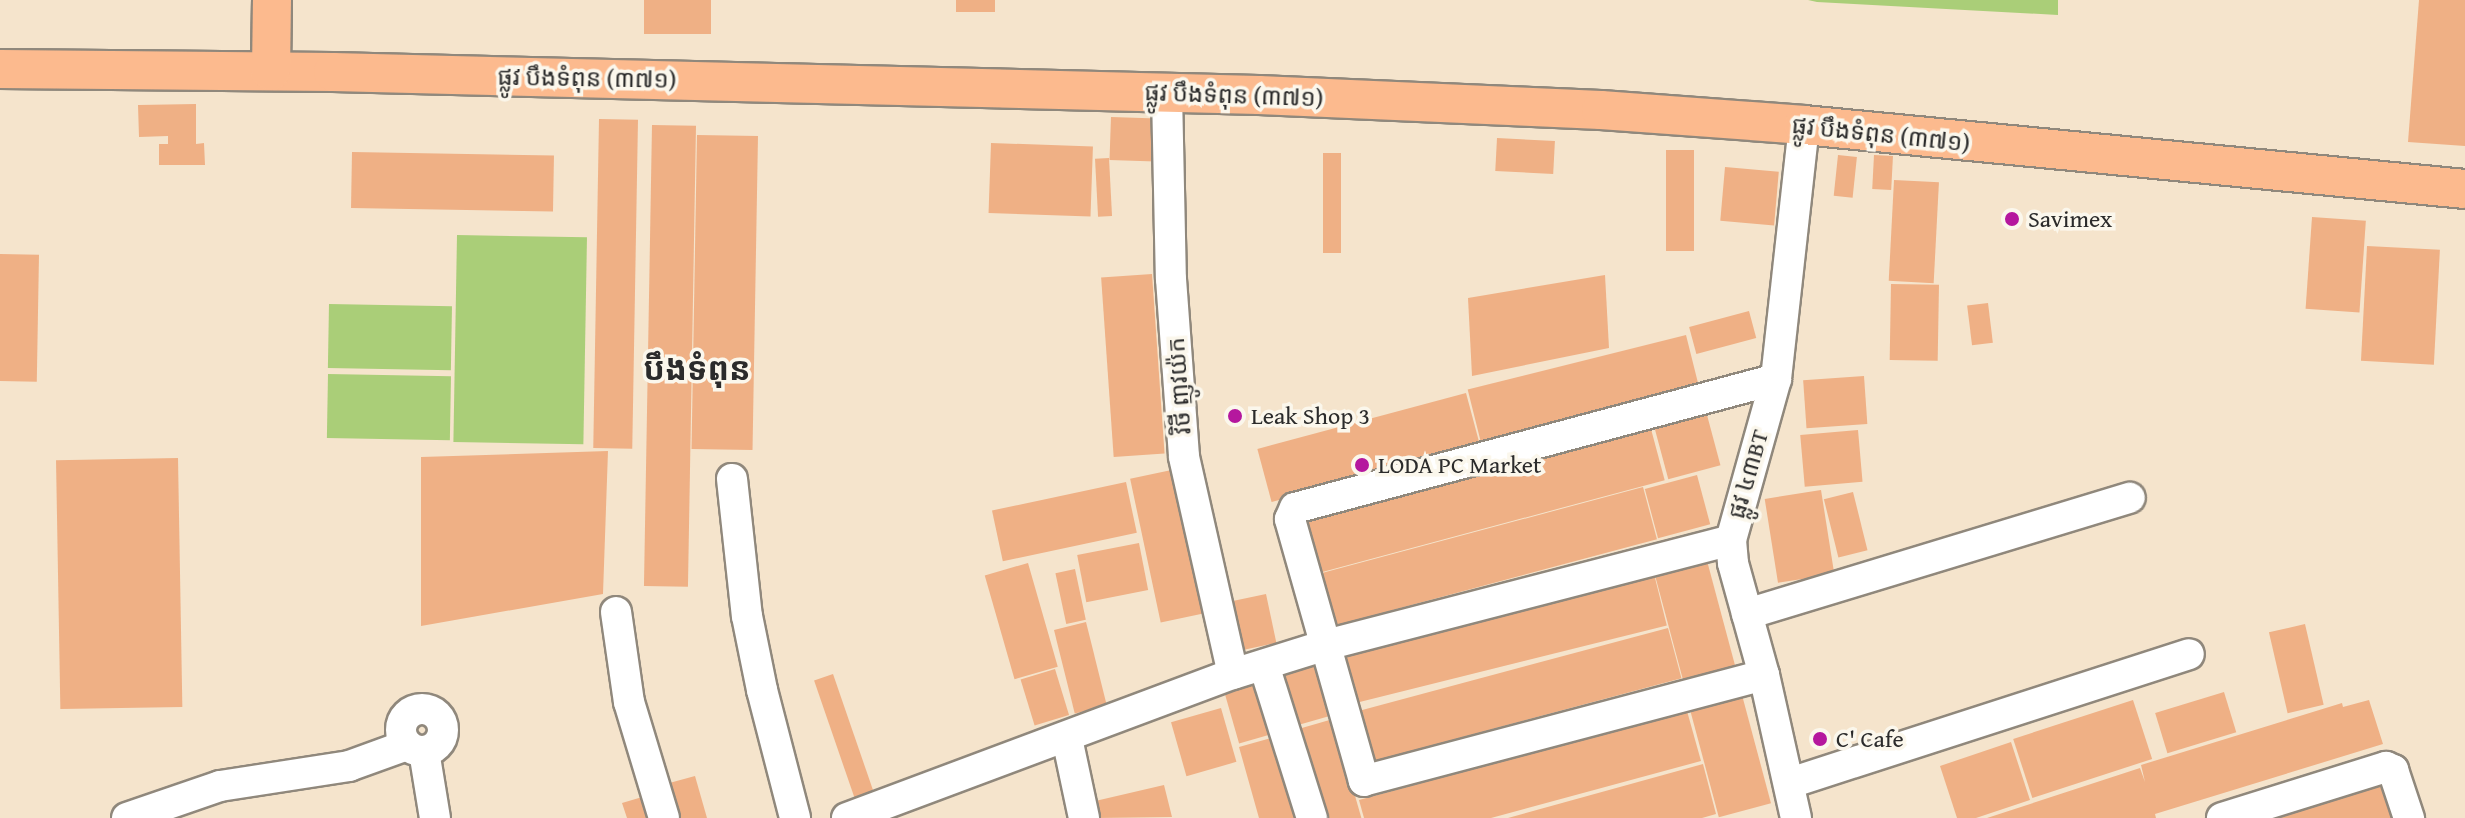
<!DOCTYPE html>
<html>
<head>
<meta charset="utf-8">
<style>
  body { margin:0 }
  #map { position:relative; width:2465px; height:818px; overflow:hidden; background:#f5e4cc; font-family:"Gentium Book Plus","Noto Sans Khmer",serif }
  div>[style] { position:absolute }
  .green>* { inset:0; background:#aace78; transform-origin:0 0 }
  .building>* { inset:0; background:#efb085; transform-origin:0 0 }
  .roads { filter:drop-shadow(2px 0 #90887c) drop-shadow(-2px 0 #90887c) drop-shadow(0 2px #90887c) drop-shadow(0 -2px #90887c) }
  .minor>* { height:30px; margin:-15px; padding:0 15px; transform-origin:15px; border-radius:15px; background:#fff }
  .minor>.ring { margin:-15px; padding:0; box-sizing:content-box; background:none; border:30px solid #fff; border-radius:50% }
  .major>* { height:38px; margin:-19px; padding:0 19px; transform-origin:19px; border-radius:19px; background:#fcba8e }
  .dots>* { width:22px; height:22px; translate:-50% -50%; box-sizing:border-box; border:4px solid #fbf7ec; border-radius:50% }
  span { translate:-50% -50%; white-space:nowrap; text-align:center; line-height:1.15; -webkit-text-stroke:7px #fbf7ec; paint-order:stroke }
  .street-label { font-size:24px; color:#2b2b2b }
  .poi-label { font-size:24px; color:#2b2b2b }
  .left { translate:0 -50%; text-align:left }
  .district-label { font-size:32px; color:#2b2b2b; font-weight:700 }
</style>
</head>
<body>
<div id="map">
  <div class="green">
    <i style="clip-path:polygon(1808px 0,2058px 0,2058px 15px,1817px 2px)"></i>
    <i style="left:457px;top:235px;width:130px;height:207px;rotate:1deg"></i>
    <i style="left:329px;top:304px;width:123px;height:64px;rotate:1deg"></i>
    <i style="left:328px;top:374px;width:123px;height:64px;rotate:1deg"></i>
  </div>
  <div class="building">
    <i style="left:644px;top:0;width:67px;height:34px"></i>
    <i style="left:956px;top:0;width:39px;height:12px"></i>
    <i style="clip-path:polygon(2419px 0,2465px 0,2465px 146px,2408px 142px)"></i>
    <i style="clip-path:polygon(196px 104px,196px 144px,204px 143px,205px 165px,159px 165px,159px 144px,168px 144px,168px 136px,139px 137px,138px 105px)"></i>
    <i style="left:1111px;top:117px;width:46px;height:43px;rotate:2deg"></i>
    <i style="left:599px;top:119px;width:39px;height:329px;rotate:1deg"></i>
    <i style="left:652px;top:125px;width:44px;height:461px;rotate:1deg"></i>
    <i style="left:697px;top:135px;width:61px;height:314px;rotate:1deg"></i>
    <i style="left:1497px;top:138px;width:58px;height:33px;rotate:3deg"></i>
    <i style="left:991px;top:143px;width:102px;height:70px;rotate:2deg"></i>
    <i style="left:1666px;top:150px;width:28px;height:101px"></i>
    <i style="left:352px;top:152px;width:202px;height:56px;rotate:1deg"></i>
    <i style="left:1323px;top:153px;width:18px;height:100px"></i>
    <i style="left:1838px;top:155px;width:19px;height:41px;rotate:6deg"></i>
    <i style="left:1874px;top:155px;width:19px;height:34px;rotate:3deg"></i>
    <i style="left:1109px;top:158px;width:58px;height:14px;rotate:87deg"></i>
    <i style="left:1725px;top:167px;width:54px;height:54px;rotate:5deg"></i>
    <i style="left:1894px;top:180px;width:45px;height:101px;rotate:3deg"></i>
    <i style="left:2312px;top:217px;width:54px;height:92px;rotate:4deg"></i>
    <i style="left:2367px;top:246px;width:73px;height:115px;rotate:3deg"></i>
    <i style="left:0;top:254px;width:39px;height:127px;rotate:1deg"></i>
    <i style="left:1152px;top:274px;width:180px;height:51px;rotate:86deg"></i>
    <i style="clip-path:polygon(1605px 275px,1609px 348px,1472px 376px,1468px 298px)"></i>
    <i style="left:1891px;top:284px;width:48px;height:76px;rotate:1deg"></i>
    <i style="left:1988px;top:303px;width:40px;height:21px;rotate:83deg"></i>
    <i style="left:1749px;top:311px;width:28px;height:62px;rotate:75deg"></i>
    <i style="left:1686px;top:335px;width:56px;height:225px;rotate:76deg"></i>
    <i style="left:1864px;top:376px;width:48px;height:61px;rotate:86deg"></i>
    <i style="left:1466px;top:393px;width:55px;height:216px;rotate:75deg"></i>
    <i style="left:1707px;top:415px;width:52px;height:54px;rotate:75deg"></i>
    <i style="left:1651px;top:429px;width:53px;height:365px;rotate:75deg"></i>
    <i style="left:1858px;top:430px;width:52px;height:58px;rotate:85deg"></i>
    <i style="clip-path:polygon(608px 451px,603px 594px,421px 626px,421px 457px)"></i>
    <i style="left:178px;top:458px;width:249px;height:122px;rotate:89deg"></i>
    <i style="left:1181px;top:468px;width:147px;height:52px;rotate:78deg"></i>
    <i style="left:1697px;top:475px;width:51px;height:54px;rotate:75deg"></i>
    <i style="left:1126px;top:482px;width:52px;height:137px;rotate:78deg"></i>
    <i style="left:1643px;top:487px;width:54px;height:341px;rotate:75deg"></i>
    <i style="left:1821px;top:490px;width:85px;height:57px;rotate:81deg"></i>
    <i style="left:1853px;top:492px;width:60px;height:30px;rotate:76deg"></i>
    <i style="left:1139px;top:543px;width:48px;height:63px;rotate:79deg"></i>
    <i style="left:1706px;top:557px;width:112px;height:54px;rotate:75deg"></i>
    <i style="left:1028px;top:563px;width:108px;height:45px;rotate:74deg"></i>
    <i style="left:1075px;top:569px;width:52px;height:20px;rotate:78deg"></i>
    <i style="left:1654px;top:574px;width:53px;height:330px;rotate:76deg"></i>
    <i style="left:1266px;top:594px;width:50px;height:40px;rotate:78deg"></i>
    <i style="left:1086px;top:622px;width:86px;height:33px;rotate:76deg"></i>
    <i style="left:2305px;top:624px;width:83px;height:37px;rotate:77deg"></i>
    <i style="left:1668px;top:628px;width:52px;height:330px;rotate:75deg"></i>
    <i style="left:1315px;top:665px;width:53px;height:39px;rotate:74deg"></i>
    <i style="left:1055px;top:669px;width:48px;height:36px;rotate:73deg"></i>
    <i style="left:833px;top:674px;width:131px;height:20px;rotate:71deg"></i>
    <i style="left:1261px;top:682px;width:53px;height:38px;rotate:74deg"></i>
    <i style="left:2224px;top:692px;width:42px;height:72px;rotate:73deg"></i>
    <i style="left:1742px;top:695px;width:112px;height:54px;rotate:75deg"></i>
    <i style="left:2133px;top:700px;width:62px;height:126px;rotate:72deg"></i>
    <i style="clip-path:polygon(2369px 700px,2383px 744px,2155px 814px,2156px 818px,1987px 818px,2140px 768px,2145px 782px,2141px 765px,2342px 703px,2343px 707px)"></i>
    <i style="left:1221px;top:708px;width:56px;height:52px;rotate:74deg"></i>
    <i style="clip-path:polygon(1687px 711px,1701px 761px,1491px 818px,1364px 818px,1359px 800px)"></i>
    <i style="left:1333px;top:719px;width:103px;height:45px;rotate:74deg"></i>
    <i style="clip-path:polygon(1282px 735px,1306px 818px,1259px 818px,1239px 747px)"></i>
    <i style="clip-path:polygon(2011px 742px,2030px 800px,1976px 818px,1957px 818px,1940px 766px)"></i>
    <i style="clip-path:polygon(1703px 764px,1716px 814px,1702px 818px,1508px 818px)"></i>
    <i style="clip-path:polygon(695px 776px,707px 818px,671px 818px,662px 785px)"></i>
    <i style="clip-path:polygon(2385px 778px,2398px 818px,2256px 818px)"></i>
    <i style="clip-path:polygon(1164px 785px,1172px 817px,1095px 818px,1091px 802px)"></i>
    <i style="clip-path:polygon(649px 795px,656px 818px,627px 818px,622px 803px)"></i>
  </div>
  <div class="roads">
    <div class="minor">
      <i style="left:1167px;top:93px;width:186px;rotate:88.8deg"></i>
      <i style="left:1171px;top:279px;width:178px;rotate:85.8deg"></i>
      <i style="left:1184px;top:457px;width:222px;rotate:77.3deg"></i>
      <i style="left:732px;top:479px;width:138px;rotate:83.8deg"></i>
      <i style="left:747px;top:616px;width:76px;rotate:78.5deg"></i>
      <i style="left:762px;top:690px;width:132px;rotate:75.5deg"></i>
      <i style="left:616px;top:612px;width:91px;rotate:81.8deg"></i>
      <i style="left:629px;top:702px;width:121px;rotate:73.2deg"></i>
      <i style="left:1747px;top:614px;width:400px;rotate:-16.9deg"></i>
      <i style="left:1264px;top:665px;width:160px;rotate:72.6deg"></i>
      <i style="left:1764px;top:675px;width:414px;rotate:165.2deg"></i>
      <i style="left:1364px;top:781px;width:272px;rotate:-105.8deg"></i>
      <i style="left:1290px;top:519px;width:12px;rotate:-66deg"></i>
      <i style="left:1295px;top:508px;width:498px;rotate:-15deg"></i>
      <i class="ring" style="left:401px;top:709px;width:12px;height:12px"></i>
      <i style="left:1067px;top:738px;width:82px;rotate:78deg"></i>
      <i style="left:424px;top:751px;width:68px;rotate:80.7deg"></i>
      <i style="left:1790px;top:783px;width:419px;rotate:-17.9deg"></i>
      <i style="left:127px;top:818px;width:98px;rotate:-19deg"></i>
      <i style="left:220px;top:786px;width:131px;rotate:-8.8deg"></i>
      <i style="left:349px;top:766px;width:62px;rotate:-19.9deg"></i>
      <i style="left:847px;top:818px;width:412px;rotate:-20.5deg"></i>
      <i style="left:1233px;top:674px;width:97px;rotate:-17.3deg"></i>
      <i style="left:1326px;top:645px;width:418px;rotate:-14.5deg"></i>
      <i style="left:1796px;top:818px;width:147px;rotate:-102.6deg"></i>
      <i style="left:1764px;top:675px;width:116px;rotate:-105.5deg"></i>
      <i style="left:1733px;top:563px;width:23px;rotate:-95deg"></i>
      <i style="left:1731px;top:540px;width:167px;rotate:-74.4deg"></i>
      <i style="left:1776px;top:379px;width:256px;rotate:-83.7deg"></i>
      <i style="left:2222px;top:818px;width:172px;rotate:-17.3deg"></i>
      <i style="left:2386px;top:767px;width:8px;rotate:23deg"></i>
      <i style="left:2393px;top:770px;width:51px;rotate:71.6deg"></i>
    </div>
    <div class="major">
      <i style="left:0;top:69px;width:333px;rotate:0.5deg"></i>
      <i style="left:333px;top:72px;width:926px;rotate:1.42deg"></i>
      <i style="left:1259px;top:95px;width:342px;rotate:2.5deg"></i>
      <i style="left:1601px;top:110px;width:204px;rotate:4.2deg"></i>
      <i style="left:1804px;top:125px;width:664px;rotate:5.53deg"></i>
      <i style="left:271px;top:71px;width:71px;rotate:-89.2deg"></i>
    </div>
  </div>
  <div class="dots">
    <i style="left:2012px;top:219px;background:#b5179e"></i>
    <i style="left:1235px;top:416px;background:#b5179e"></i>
    <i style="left:1362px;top:465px;background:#b5179e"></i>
    <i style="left:1820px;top:739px;background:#b5179e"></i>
  </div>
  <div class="street-label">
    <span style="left:587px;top:78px;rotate:1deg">ផ្លូវ បឹងទំពុន (៣៧១)</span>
    <span style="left:1234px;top:95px;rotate:2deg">ផ្លូវ បឹងទំពុន (៣៧១)</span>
    <span style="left:1881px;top:134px;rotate:6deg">ផ្លូវ បឹងទំពុន (៣៧១)</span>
    <span style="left:1179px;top:386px;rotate:-94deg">វិថី ញូវយ៉ក</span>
    <span style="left:1748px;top:474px;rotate:-74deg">ផ្លូវ ៤៣BT</span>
  </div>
  <div class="poi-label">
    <span class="left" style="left:2028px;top:219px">Savimex</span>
    <span class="left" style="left:1251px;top:416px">Leak Shop 3</span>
    <span class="left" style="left:1378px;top:465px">LODA PC Market</span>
    <span class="left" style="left:1836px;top:739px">C' Cafe</span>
  </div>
  <div class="district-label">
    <span style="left:697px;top:369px">បឹងទំពុន</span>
  </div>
</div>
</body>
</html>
